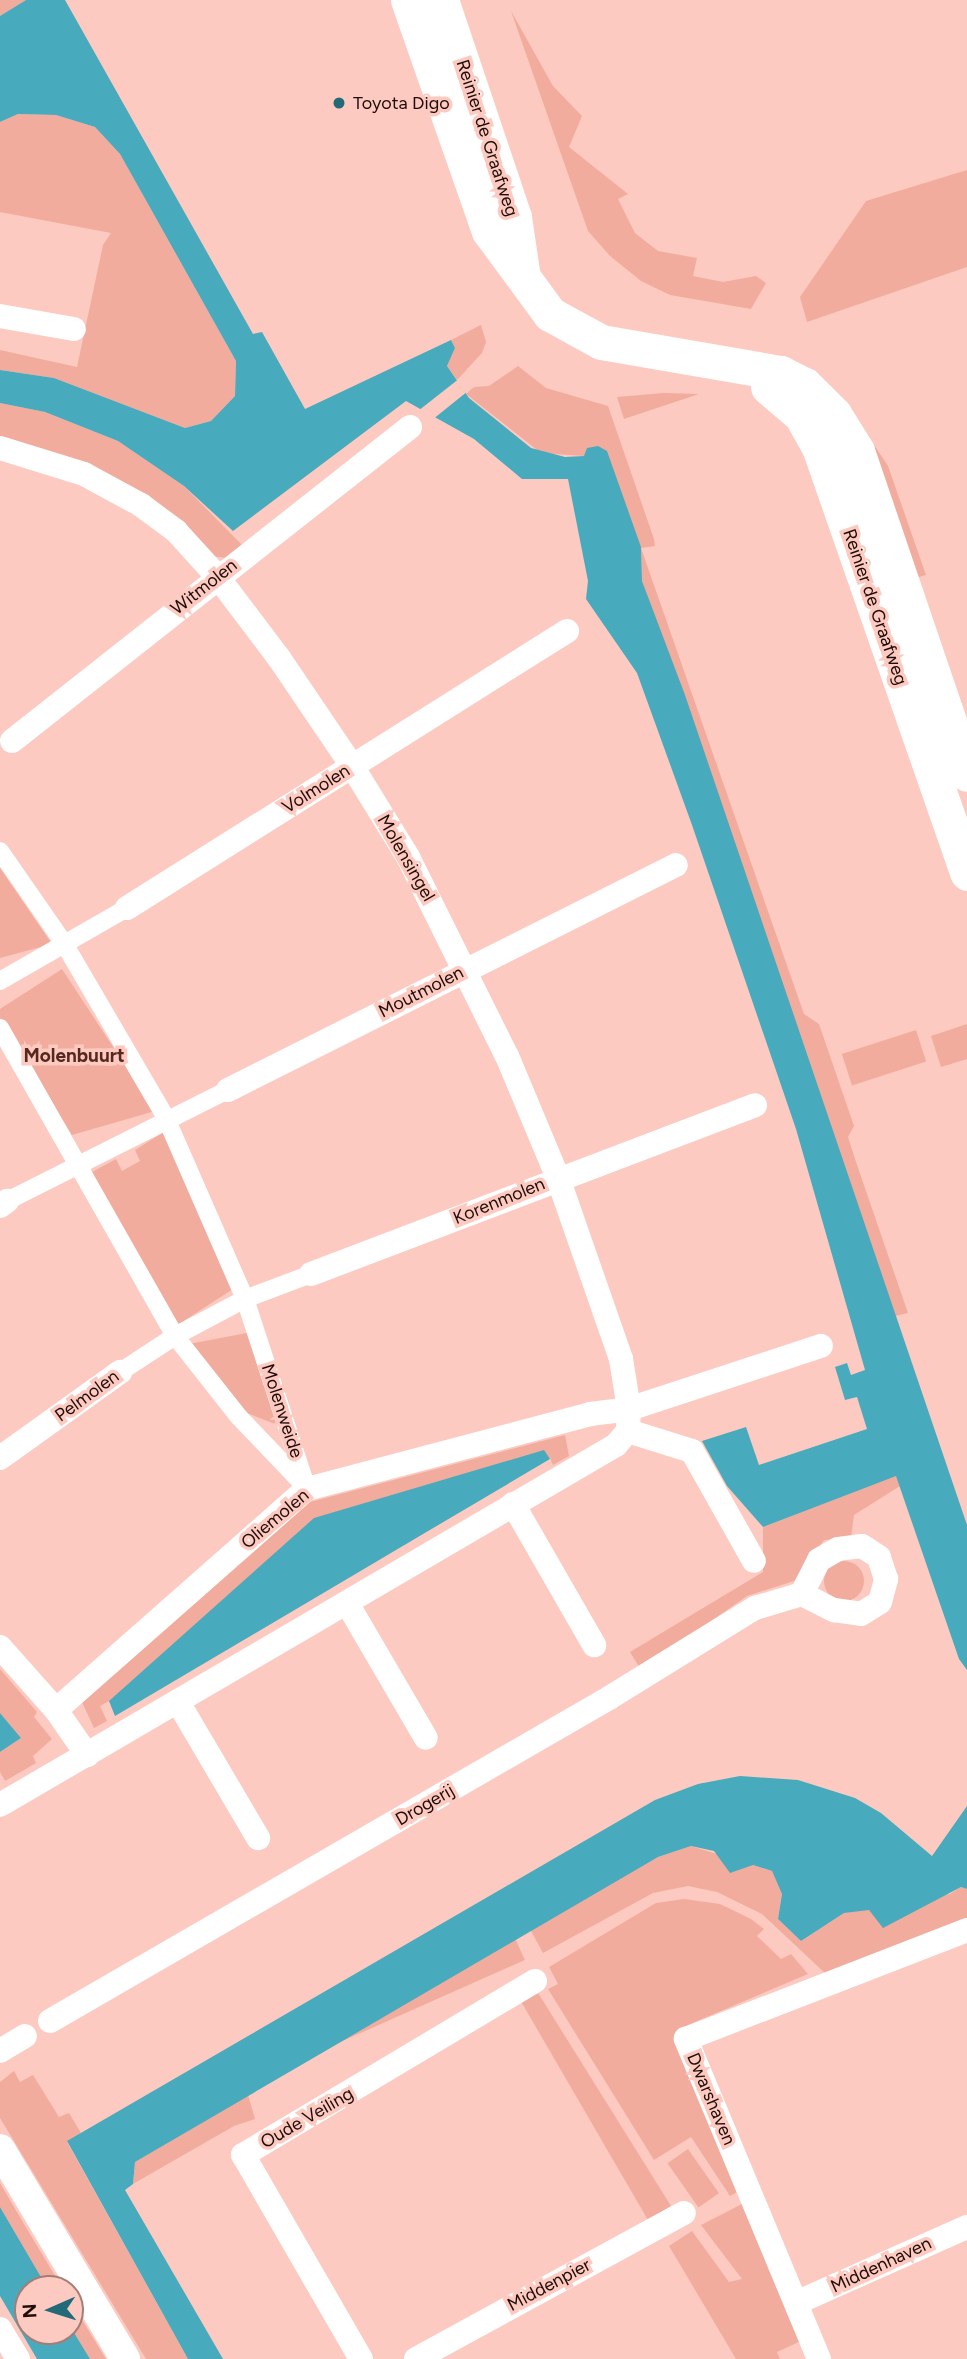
<!DOCTYPE html>
<html>
<head>
<meta charset="utf-8">
<style>
  body { margin:0 }
  #map { position:relative; width:967px; height:2359px; overflow:hidden; background:#fccac0; font-family:Figtree,sans-serif }
  div>[style] { position:absolute }
  .green>* { inset:0; background:#f2ac9d; transform-origin:0 0 }
  .round { border-radius:50% }
  .water>* { inset:0; background:#48aabd }
  .pier>* { inset:0; background:#fccac0 }
  .pedestrian>* { height:18px; margin:-9px; padding:0 9px; transform-origin:9px; border-radius:9px; background:#fff }
  .minor>* { height:24px; margin:-12px; padding:0 12px; transform-origin:12px; border-radius:12px; background:#fff }
  .tertiary>* { height:30px; margin:-15px; padding:0 15px; transform-origin:15px; border-radius:15px; background:#fff }
  .secondary>* { height:35px; margin:-17.5px; padding:0 17.5px; transform-origin:17.5px; border-radius:17.5px; background:#fff }
  .dots>* { width:19px; height:19px; translate:-50% -50%; box-sizing:border-box; border:4px solid #fccac0; border-radius:50% }
  span { translate:-50% -50%; white-space:nowrap; text-align:center; line-height:1.15; -webkit-text-stroke:7px #fccac0; paint-order:stroke }
  .poi-label { font-size:18px; color:#200c08 }
  .left { translate:0 -50%; text-align:left }
  .street-label { font-size:18px; color:#200c08 }
  .neighbourhood-label { font-size:19px; color:#57281e; font-weight:700 }
  .north { position:absolute; left:14px; top:2275px; width:70px; height:70px; box-sizing:border-box; background:#fccac0; border:2px solid #a47e76; border-radius:50%; rotate:267deg; font-size:19px; font-weight:700; line-height:28px; text-align:center; color:#200c08 }
  .north::after { content:''; display:block; margin:auto; width:24px; height:32px; background:#236a78; clip-path:polygon(50% 0,100% 100%,50% 72%,0 100%) }
</style>
</head>
<body>
<div id="map">
  <div class="green">
    <i style="clip-path:polygon(0 0,26px 0,0 16px)"></i>
    <i style="clip-path:polygon(511px 11px,553px 86px,582px 116px,569px 147px,628px 194px,618px 199px,635px 233px,658px 251px,697px 258px,693px 276px,723px 282px,756px 276px,766px 283px,751px 309px,670px 295px,641px 281px,610px 256px,588px 231px)"></i>
    <i style="clip-path:polygon(18px 114px,56px 115px,95px 127px,120px 154px,236px 361px,235px 396px,211px 421px,185px 428px,54px 378px,0 370px,0 350px,77px 367px,103px 245px,111px 233px,0 212px,0 122px)"></i>
    <i style="clip-path:polygon(967px 170px,967px 267px,807px 322px,800px 297px,866px 201px)"></i>
    <i style="clip-path:polygon(481px 325px,486px 342px,482px 353px,457px 380px,447px 366px,455px 348px,451px 340px)"></i>
    <i style="clip-path:polygon(518px 366px,546px 388px,608px 406px,654px 539px,655px 546px,641px 548px,804px 1014px,819px 1024px,854px 1126px,848px 1137px,856px 1162px,908px 1313px,895px 1316px,642px 581px,641px 547px,584px 456px,541px 453px,466px 394px,474px 387px,489px 386px)"></i>
    <i style="clip-path:polygon(664px 393px,699px 394px,624px 419px,617px 397px)"></i>
    <i style="clip-path:polygon(845px 401px,888px 466px,926px 575px,909px 580px)"></i>
    <i style="clip-path:polygon(0 403px,45px 412px,118px 441px,184px 486px,242px 545px,226px 558px,212px 556px,92px 466px,0 437px)"></i>
    <i style="clip-path:polygon(0 868px,52px 944px,0 958px)"></i>
    <i style="clip-path:polygon(62px 969px,155px 1111px,72px 1135px,0 1018px,0 1009px)"></i>
    <i style="clip-path:polygon(967px 1024px,967px 1059px,941px 1067px,931px 1036px)"></i>
    <i style="left:916px;top:1030px;width:33px;height:78px;rotate:72deg"></i>
    <i style="clip-path:polygon(164px 1132px,233px 1289px,176px 1326px,92px 1172px,116px 1159px,122px 1171px,140px 1161px,135px 1150px)"></i>
    <i style="clip-path:polygon(247px 1333px,280px 1426px,242px 1411px,189px 1344px)"></i>
    <i style="clip-path:polygon(565px 1435px,569px 1456px,553px 1465px,550px 1458px,109px 1701px,100px 1706px,107px 1721px,94px 1728px,81px 1700px,310px 1502px)"></i>
    <i style="clip-path:polygon(896px 1475px,900px 1486px,854px 1515px,851px 1538px,824px 1540px,794px 1581px,747px 1596px,641px 1670px,630px 1652px,763px 1572px,763px 1527px)"></i>
    <i class="round" style="left:824px;top:1561px;width:40px;height:40px"></i>
    <i style="clip-path:polygon(0 1669px,37px 1712px,34px 1717px,52px 1739px,33px 1756px,36px 1763px,5px 1781px,0 1772px,0 1752px,21px 1738px,0 1713px)"></i>
    <i style="clip-path:polygon(691px 1846px,772px 1871px,782px 1893px,778px 1919px,801px 1941px,844px 1913px,950px 1894px,961px 1887px,967px 1889px,967px 1924px,827px 1975px,762px 1914px,717px 1892px,688px 1886px,653px 1893px,543px 1953px,530px 1929px,658px 1857px)"></i>
    <i style="clip-path:polygon(684px 1899px,720px 1904px,751px 1919px,764px 1929px,757px 1936px,781px 1959px,791px 1954px,808px 1974px,688px 2025px,681px 2033px,737px 2192px,730px 2196px,691px 2137px,654px 2160px,548px 1989px,558px 1984px,549px 1967px,656px 1903px)"></i>
    <i style="left:515px;top:1938px;width:24px;height:296px;rotate:66deg"></i>
    <i style="clip-path:polygon(535px 1988px,671px 2206px,648px 2220px,519px 1998px)"></i>
    <i style="clip-path:polygon(14px 2071px,20px 2082px,33px 2075px,59px 2117px,69px 2113px,81px 2133px,67px 2142px,188px 2359px,146px 2359px,0 2118px,0 2082px)"></i>
    <i style="clip-path:polygon(248px 2095px,255px 2119px,234px 2126px,133px 2184px,135px 2162px)"></i>
    <i style="left:688px;top:2149px;width:54px;height:25px;rotate:55deg"></i>
    <i style="clip-path:polygon(0 2183px,27px 2229px,63px 2289px,48px 2289px,17px 2236px,0 2207px)"></i>
    <i style="clip-path:polygon(742px 2204px,801px 2341px,777px 2352px,780px 2359px,736px 2359px,669px 2246px,692px 2231px,729px 2282px,742px 2279px,701px 2225px)"></i>
    <i style="clip-path:polygon(70px 2300px,106px 2359px,90px 2359px,70px 2326px)"></i>
  </div>
  <div class="water">
    <i style="clip-path:polygon(26px 0,65px 0,253px 334px,262px 332px,305px 409px,451px 340px,455px 348px,447px 366px,469px 398px,531px 448px,565px 457px,584px 456px,587px 448px,598px 446px,607px 451px,641px 547px,642px 581px,685px 695px,967px 1525px,967px 1670px,959px 1659px,896px 1476px,763px 1527px,727px 1486px,702px 1441px,746px 1427px,759px 1465px,867px 1429px,857px 1397px,845px 1400px,835px 1367px,847px 1363px,851px 1375px,865px 1370px,796px 1129px,692px 825px,637px 673px,586px 599px,588px 581px,568px 479px,522px 479px,474px 439px,406px 401px,233px 531px,184px 486px,118px 441px,45px 412px,0 403px,0 370px,54px 378px,185px 428px,211px 421px,235px 396px,236px 361px,120px 154px,95px 127px,56px 115px,18px 114px,0 122px,0 16px)"></i>
    <i style="clip-path:polygon(544px 1450px,550px 1459px,115px 1716px,109px 1701px,314px 1518px)"></i>
    <i style="clip-path:polygon(0 1713px,21px 1738px,0 1752px)"></i>
    <i style="clip-path:polygon(740px 1776px,798px 1780px,855px 1798px,881px 1813px,932px 1856px,967px 1806px,967px 1889px,961px 1887px,883px 1928px,869px 1910px,844px 1913px,801px 1941px,778px 1919px,782px 1894px,772px 1871px,753px 1865px,730px 1873px,714px 1851px,691px 1846px,658px 1857px,135px 2162px,133px 2184px,125px 2190px,223px 2359px,188px 2359px,67px 2141px,655px 1800px,698px 1784px)"></i>
    <i style="clip-path:polygon(0 2207px,48px 2289px,28px 2289px,28px 2331px,70px 2331px,70px 2326px,90px 2359px,37px 2359px,0 2296px)"></i>
  </div>
  <div class="pier">
    <i style="clip-path:polygon(460px 378px,468px 391px,432px 420px,418px 411px)"></i>
  </div>
  <div class="pedestrian">
    <i style="left:0;top:851px;width:114px;rotate:55.3deg"></i>
    <i style="left:65px;top:945px;width:200px;rotate:59.7deg"></i>
    <i style="left:166px;top:1118px;width:197px;rotate:66.4deg"></i>
    <i style="left:245px;top:1299px;width:200px;rotate:71.9deg"></i>
    <i style="left:0;top:981px;width:146px;rotate:-29.9deg"></i>
    <i style="left:0;top:1028px;width:354px;rotate:60.4deg"></i>
    <i style="left:175px;top:1336px;width:103px;rotate:51.7deg"></i>
    <i style="left:239px;top:1417px;width:91px;rotate:46.3deg"></i>
    <i style="left:7px;top:1201px;width:247px;rotate:-26.7deg"></i>
    <i style="left:120px;top:1372px;width:66px;rotate:-33.2deg"></i>
    <i style="left:175px;top:1336px;width:79px;rotate:-27.9deg"></i>
    <i style="left:245px;top:1299px;width:71px;rotate:-20.7deg"></i>
  </div>
  <div class="minor">
    <i style="left:0;top:316px;width:75px;rotate:10deg"></i>
    <i style="left:0;top:448px;width:88px;rotate:17.2deg"></i>
    <i style="left:84px;top:474px;width:65px;rotate:28.5deg"></i>
    <i style="left:141px;top:505px;width:44px;rotate:36.6deg"></i>
    <i style="left:176px;top:531px;width:61px;rotate:47.7deg"></i>
    <i style="left:217px;top:576px;width:103px;rotate:52.9deg"></i>
    <i style="left:279px;top:658px;width:130px;rotate:55.9deg"></i>
    <i style="left:352px;top:766px;width:107px;rotate:58.4deg"></i>
    <i style="left:408px;top:857px;width:222px;rotate:63.6deg"></i>
    <i style="left:507px;top:1056px;width:132px;rotate:67.3deg"></i>
    <i style="left:558px;top:1178px;width:192px;rotate:70.8deg"></i>
    <i style="left:621px;top:1359px;width:51px;rotate:80.9deg"></i>
    <i style="left:629px;top:1409px;width:22px;rotate:93deg"></i>
    <i style="left:628px;top:1431px;width:18px;rotate:131deg"></i>
    <i style="left:616px;top:1445px;width:713px;rotate:149.7deg"></i>
    <i style="left:12px;top:741px;width:507px;rotate:-38.27deg"></i>
    <i style="left:127px;top:908px;width:520px;rotate:-32.19deg"></i>
    <i style="left:228px;top:1090px;width:501px;rotate:-26.67deg"></i>
    <i style="left:0;top:1206px;width:9px;rotate:-36deg"></i>
    <i style="left:311px;top:1274px;width:475px;rotate:-20.8deg"></i>
    <i style="left:628px;top:1431px;width:67px;rotate:17.4deg"></i>
    <i style="left:692px;top:1451px;width:126px;rotate:60.6deg"></i>
    <i style="left:0;top:1458px;width:148px;rotate:-35.6deg"></i>
    <i style="left:513px;top:1504px;width:163px;rotate:60.1deg"></i>
    <i style="left:347px;top:1603px;width:156px;rotate:59.7deg"></i>
    <i style="left:0;top:1647px;width:84px;rotate:48.4deg"></i>
    <i style="left:56px;top:1710px;width:55px;rotate:55.4deg"></i>
    <i style="left:178px;top:1702px;width:158px;rotate:59.5deg"></i>
    <i style="left:56px;top:1710px;width:334px;rotate:-41.4deg"></i>
    <i style="left:307px;top:1489px;width:293px;rotate:-14.8deg"></i>
    <i style="left:590px;top:1414px;width:39px;rotate:-7deg"></i>
    <i style="left:629px;top:1409px;width:202px;rotate:-18.2deg"></i>
    <i style="left:50px;top:2021px;width:646px;rotate:-30.02deg"></i>
    <i style="left:609px;top:1698px;width:172px;rotate:-31.7deg"></i>
    <i style="left:755px;top:1608px;width:49px;rotate:-16.6deg"></i>
    <i style="left:802px;top:1594px;width:36px;rotate:27deg"></i>
    <i style="left:834px;top:1610px;width:27px;rotate:8deg"></i>
    <i style="left:861px;top:1614px;width:22px;rotate:-32deg"></i>
    <i style="left:880px;top:1602px;width:24px;rotate:-75deg"></i>
    <i style="left:886px;top:1579px;width:23px;rotate:-108deg"></i>
    <i style="left:879px;top:1557px;width:20px;rotate:-147deg"></i>
    <i style="left:862px;top:1546px;width:24px;rotate:173deg"></i>
    <i style="left:838px;top:1549px;width:22px;rotate:150deg"></i>
    <i style="left:819px;top:1560px;width:38px;rotate:117deg"></i>
    <i style="left:0;top:2051px;width:29px;rotate:-31deg"></i>
    <i style="left:796px;top:2303px;width:187px;rotate:-24deg"></i>
    <i style="left:0;top:2329px;width:35px;rotate:59deg"></i>
    <i style="left:361px;top:2359px;width:236px;rotate:-120deg"></i>
    <i style="left:243px;top:2155px;width:340px;rotate:-30.8deg"></i>
    <i style="left:416px;top:2359px;width:305px;rotate:-28.6deg"></i>
    <i style="left:819px;top:2359px;width:347px;rotate:-112.6deg"></i>
    <i style="left:686px;top:2039px;width:301px;rotate:-21.2deg"></i>
  </div>
  <div class="tertiary">
    <i style="left:0;top:2149px;width:244px;rotate:59.2deg"></i>
  </div>
  <div class="secondary">
    <i style="left:408px;top:0;width:245px;rotate:70.7deg"></i>
    <i style="left:489px;top:231px;width:103px;rotate:53.7deg"></i>
    <i style="left:550px;top:314px;width:58px;rotate:28.8deg"></i>
    <i style="left:601px;top:342px;width:183px;rotate:9.8deg"></i>
    <i style="left:781px;top:373px;width:27px;rotate:27deg"></i>
    <i style="left:805px;top:385px;width:41px;rotate:45deg"></i>
    <i style="left:834px;top:414px;width:44px;rotate:58.1deg"></i>
    <i style="left:857px;top:451px;width:341px;rotate:71.2deg"></i>
    <i style="left:441px;top:0;width:229px;rotate:71.4deg"></i>
    <i style="left:514px;top:217px;width:55px;rotate:81.6deg"></i>
    <i style="left:768px;top:387px;width:43px;rotate:40.3deg"></i>
    <i style="left:801px;top:415px;width:37px;rotate:61deg"></i>
    <i style="left:819px;top:447px;width:451px;rotate:70.8deg"></i>
  </div>
  <div class="dots">
    <i style="left:339px;top:103px;background:#236a78"></i>
  </div>
  <div class="poi-label">
    <span class="left" style="left:353px;top:103px">Toyota Digo</span>
  </div>
  <div class="street-label">
    <span style="left:487px;top:138px;rotate:72deg">Reinier de Graafweg</span>
    <span style="left:204px;top:587px;rotate:-38deg">Witmolen</span>
    <span style="left:875px;top:607px;rotate:71deg">Reinier de Graafweg</span>
    <span style="left:316px;top:789px;rotate:-32deg">Volmolen</span>
    <span style="left:406px;top:858px;rotate:60deg">Molensingel</span>
    <span style="left:421px;top:992px;rotate:-27deg">Moutmolen</span>
    <span style="left:499px;top:1201px;rotate:-22deg">Korenmolen</span>
    <span style="left:87px;top:1396px;rotate:-36deg">Pelmolen</span>
    <span style="left:282px;top:1411px;rotate:72deg">Molenweide</span>
    <span style="left:275px;top:1519px;rotate:-40deg">Oliemolen</span>
    <span style="left:425px;top:1805px;rotate:-30deg">Drogerij</span>
    <span style="left:711px;top:2099px;rotate:67deg">Dwarshaven</span>
    <span style="left:307px;top:2118px;rotate:-30deg">Oude Veiling</span>
    <span style="left:881px;top:2265px;rotate:-25deg">Middenhaven</span>
    <span style="left:549px;top:2285px;rotate:-28deg">Middenpier</span>
  </div>
  <div class="neighbourhood-label">
    <span style="left:74px;top:1056px">Molenbuurt</span>
  </div>
  <div class="north">N</div>
</div>
</body>
</html>
